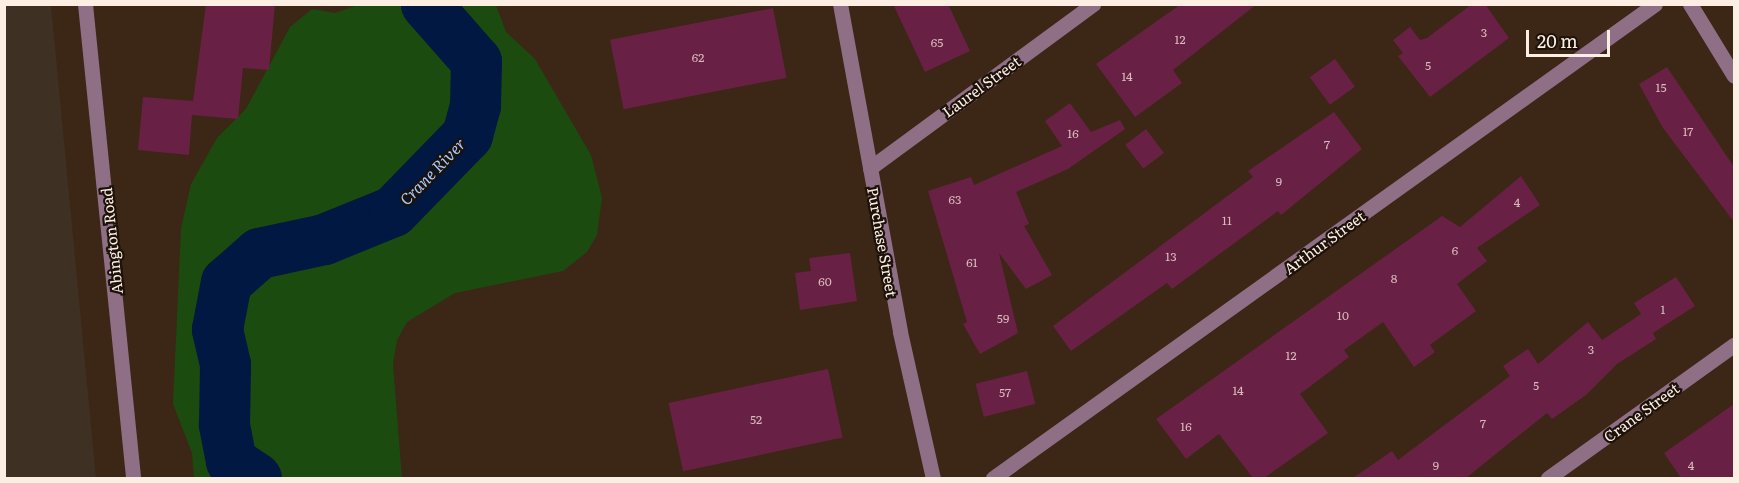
<!DOCTYPE html>
<html>
<head>
<meta charset="utf-8">
<style>
  body { margin:0 }
  #map { position:relative; width:1739px; height:483px; overflow:hidden; background:#3c2615; font-family:Literata,serif }
  div>[style] { position:absolute }
  .commercial>* { inset:0; background:#3f3024 }
  .green>* { inset:0; background:#1b4b0f }
  .river>* { height:51px; margin:-25.5px; padding:0 25.5px; transform-origin:25.5px; border-radius:25.5px; background:#001842 }
  .building>* { inset:0; background:#692045; transform-origin:0 0 }
  .minor>* { height:15px; margin:-7.5px; padding:0 7.5px; transform-origin:7.5px; border-radius:7.5px; background:#8f6f85 }
  span { translate:-50% -50%; white-space:nowrap; text-align:center; line-height:1.15; -webkit-text-stroke:4.5px #1c120a; paint-order:stroke }
  .number-label { font-size:12px; color:#d8babc }
  .number-label span { -webkit-text-stroke-width:0 }
  .street-label { font-size:15px; color:#fdeee3 }
  .water-label { font-size:16px; color:#a5c9fe; font-style:italic }
  .frame { position:absolute; inset:0; border:6px solid #fdeee3; pointer-events:none }
  .scale { position:absolute; left:1526px; top:30px; width:84px; height:27px; box-sizing:border-box; border:3px solid #fdeee3; border-top:0; padding-left:8px; font-size:18px; line-height:21px; white-space:nowrap; color:#fdeee3; -webkit-text-stroke:4px #1c120a; paint-order:stroke }
</style>
</head>
<body>
<div id="map">
  <div class="commercial">
    <i style="clip-path:polygon(4px 5px,51px 5px,96px 478px,5px 478px)"></i>
  </div>
  <div class="green">
    <i style="clip-path:polygon(358px 5px,496px 5px,506px 32px,535px 59px,591px 155px,602px 198px,597px 235px,587px 252px,563px 271px,455px 293px,407px 322px,397px 340px,393px 364px,402px 478px,194px 478px,192px 453px,173px 404px,181px 228px,191px 184px,217px 138px,246px 109px,290px 27px,312px 9px,335px 13px)"></i>
  </div>
  <div class="river">
    <i style="left:256px;top:478px;width:30px;rotate:-146deg"></i>
    <i style="left:231px;top:461px;width:38px;rotate:-101deg"></i>
    <i style="left:224px;top:424px;width:60px;rotate:-89deg"></i>
    <i style="left:225px;top:364px;width:36px;rotate:-103deg"></i>
    <i style="left:217px;top:329px;width:48px;rotate:-79.2deg"></i>
    <i style="left:226px;top:282px;width:44px;rotate:-41.3deg"></i>
    <i style="left:259px;top:253px;width:66px;rotate:-12.2deg"></i>
    <i style="left:324px;top:239px;width:74px;rotate:-22.1deg"></i>
    <i style="left:393px;top:211px;width:106px;rotate:-45.8deg"></i>
    <i style="left:467px;top:135px;width:30px;rotate:-75deg"></i>
    <i style="left:475px;top:106px;width:45px;rotate:-88.7deg"></i>
    <i style="left:476px;top:61px;width:76px;rotate:-131.3deg"></i>
  </div>
  <div class="building">
    <i style="clip-path:polygon(206px 4px,275px 4px,269px 70px,243px 68px,238px 119px,192px 115px,189px 155px,138px 150px,143px 97px,193px 101px)"></i>
    <i style="clip-path:polygon(893px 4px,948px 4px,970px 51px,925px 72px)"></i>
    <i style="clip-path:polygon(1181px 4px,1257px 4px,1173px 70px,1182px 83px,1135px 117px,1096px 64px)"></i>
    <i style="clip-path:polygon(1472px 4px,1485px 4px,1509px 38px,1430px 97px,1398px 56px,1403px 53px,1393px 40px,1410px 27px,1420px 40px,1427px 38px)"></i>
    <i style="left:773px;top:8px;width:71px;height:166px;rotate:79deg"></i>
    <i style="left:1335px;top:59px;width:34px;height:31px;rotate:54deg"></i>
    <i style="clip-path:polygon(1667px 67px,1734px 167px,1734px 222px,1663px 128px,1639px 84px)"></i>
    <i style="clip-path:polygon(1070px 103px,1091px 132px,1120px 120px,1125px 129px,1068px 169px,1016px 192px,1029px 224px,1024px 226px,1052px 275px,1026px 289px,999px 253px,1018px 333px,980px 354px,963px 324px,967px 322px,928px 191px,971px 177px,974px 185px,1062px 146px,1045px 121px)"></i>
    <i style="clip-path:polygon(1334px 112px,1362px 149px,1281px 215px,1278px 211px,1172px 289px,1167px 283px,1071px 351px,1053px 326px,1253px 177px,1248px 171px)"></i>
    <i style="left:1146px;top:129px;width:30px;height:26px;rotate:53deg"></i>
    <i style="clip-path:polygon(1521px 176px,1540px 205px,1477px 248px,1487px 261px,1457px 284px,1476px 311px,1430px 345px,1435px 352px,1414px 367px,1383px 322px,1344px 350px,1349px 357px,1300px 394px,1328px 433px,1264px 478px,1253px 478px,1219px 434px,1186px 459px,1156px 419px,1442px 216px,1460px 227px)"></i>
    <i style="clip-path:polygon(850px 253px,857px 301px,800px 310px,795px 273px,811px 271px,809px 258px)"></i>
    <i style="clip-path:polygon(1676px 277px,1695px 306px,1653px 333px,1656px 339px,1617px 364px,1586px 395px,1552px 419px,1547px 413px,1466px 478px,1353px 478px,1392px 451px,1398px 460px,1510px 376px,1503px 366px,1528px 349px,1538px 364px,1588px 322px,1602px 340px,1641px 314px,1634px 303px)"></i>
    <i style="left:828px;top:369px;width:70px;height:163px;rotate:78deg"></i>
    <i style="left:1027px;top:371px;width:34px;height:53px;rotate:76deg"></i>
    <i style="clip-path:polygon(1734px 404px,1734px 478px,1681px 478px,1664px 453px)"></i>
  </div>
  <div class="minor">
    <i style="left:85px;top:4px;width:476px;rotate:84.2deg"></i>
    <i style="left:840px;top:4px;width:333px;rotate:79.6deg"></i>
    <i style="left:900px;top:332px;width:150px;rotate:77.3deg"></i>
    <i style="left:1690px;top:4px;width:84px;rotate:58.6deg"></i>
    <i style="left:870px;top:168px;width:277px;rotate:-36.3deg"></i>
    <i style="left:993px;top:478px;width:814px;rotate:-35.6deg"></i>
    <i style="left:1548px;top:478px;width:229px;rotate:-35.6deg"></i>
  </div>
  <div class="number-label">
    <span style="left:1484px;top:33px">3</span>
    <span style="left:1180px;top:40px">12</span>
    <span style="left:937px;top:43px">65</span>
    <span style="left:698px;top:58px">62</span>
    <span style="left:1428px;top:66px">5</span>
    <span style="left:1127px;top:77px">14</span>
    <span style="left:1661px;top:88px">15</span>
    <span style="left:1688px;top:132px">17</span>
    <span style="left:1073px;top:134px">16</span>
    <span style="left:1327px;top:145px">7</span>
    <span style="left:1279px;top:182px">9</span>
    <span style="left:955px;top:200px">63</span>
    <span style="left:1517px;top:203px">4</span>
    <span style="left:1227px;top:221px">11</span>
    <span style="left:1455px;top:251px">6</span>
    <span style="left:1171px;top:257px">13</span>
    <span style="left:972px;top:263px">61</span>
    <span style="left:1394px;top:279px">8</span>
    <span style="left:825px;top:282px">60</span>
    <span style="left:1663px;top:310px">1</span>
    <span style="left:1343px;top:316px">10</span>
    <span style="left:1003px;top:319px">59</span>
    <span style="left:1591px;top:350px">3</span>
    <span style="left:1291px;top:356px">12</span>
    <span style="left:1536px;top:386px">5</span>
    <span style="left:1238px;top:391px">14</span>
    <span style="left:1005px;top:393px">57</span>
    <span style="left:756px;top:420px">52</span>
    <span style="left:1483px;top:424px">7</span>
    <span style="left:1186px;top:427px">16</span>
    <span style="left:1436px;top:466px">9</span>
    <span style="left:1691px;top:466px">4</span>
  </div>
  <div class="street-label">
    <span style="left:981px;top:86px;rotate:-36deg">Laurel Street</span>
    <span style="left:111px;top:241px;rotate:-96deg">Abington Road</span>
    <span style="left:883px;top:242px;rotate:80deg">Purchase Street</span>
    <span style="left:1324px;top:242px;rotate:-36deg">Arthur Street</span>
    <span style="left:1641px;top:412px;rotate:-36deg">Crane Street</span>
  </div>
  <div class="water-label">
    <span style="left:432px;top:171px;rotate:-46deg">Crane River</span>
  </div>
  <div class="frame"></div>
  <div class="scale">20 m</div>
</div>
</body>
</html>
